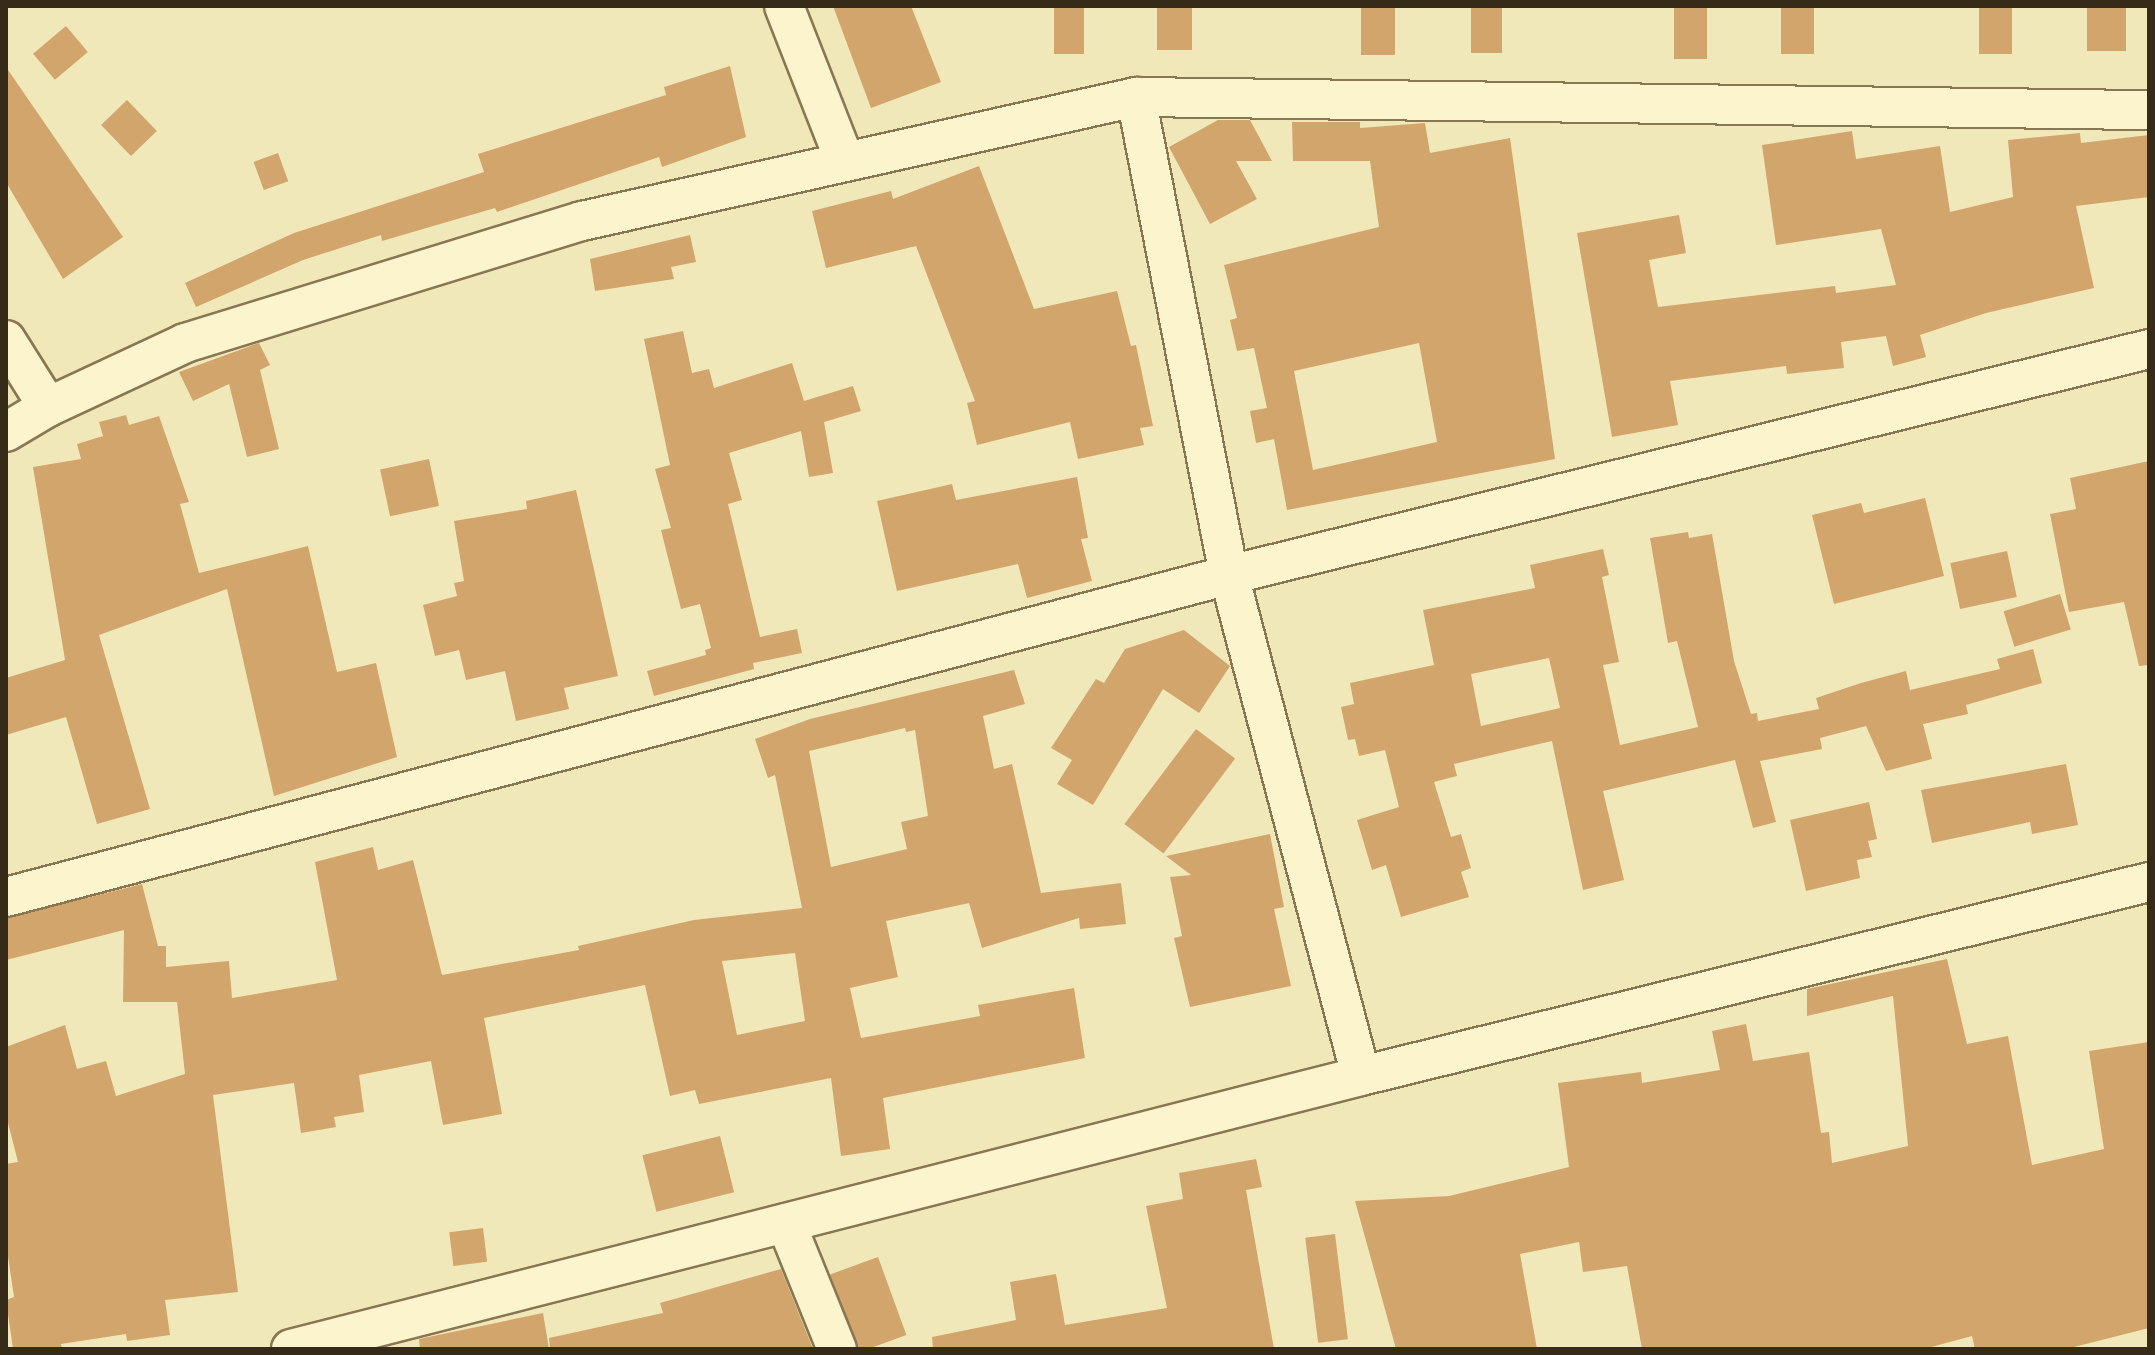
<!DOCTYPE html>
<html>
<head>
<meta charset="utf-8">
<style>
  body { margin:0 }
  #map { position:relative; width:2155px; height:1355px; overflow:hidden; background:#f1e8b9; font-family:"Libre Baskerville",serif }
  div>[style] { position:absolute }
  .building>* { inset:0; background:#d2a56c; transform-origin:0 0 }
  .roads { filter:drop-shadow(2px 0 #887753) drop-shadow(-2px 0 #887753) drop-shadow(0 2px #887753) drop-shadow(0 -2px #887753) }
  .street>* { height:38px; margin:-19px; padding:0 19px; transform-origin:19px; border-radius:19px; background:#fbf4cd }
  span { translate:-50% -50%; white-space:nowrap; text-align:center; line-height:1.15; -webkit-text-stroke:6px #f8f1c9; paint-order:stroke }
  .frame { position:absolute; inset:0; border:8px solid #362b19; pointer-events:none }
</style>
</head>
<body>
<div id="map">
  <div class="building">
    <i style="clip-path:polygon(833px 6px,911px 6px,941px 82px,871px 108px)"></i>
    <i style="left:1054px;top:6px;width:30px;height:48px"></i>
    <i style="left:1157px;top:6px;width:35px;height:44px"></i>
    <i style="left:1361px;top:6px;width:34px;height:49px"></i>
    <i style="left:1471px;top:6px;width:31px;height:47px"></i>
    <i style="left:1674px;top:6px;width:33px;height:53px"></i>
    <i style="left:1781px;top:6px;width:33px;height:48px"></i>
    <i style="left:1979px;top:6px;width:33px;height:48px"></i>
    <i style="left:2087px;top:6px;width:39px;height:45px"></i>
    <i style="left:66px;top:26px;width:34px;height:43px;rotate:50deg"></i>
    <i style="clip-path:polygon(730px 66px,746px 137px,662px 167px,659px 157px,497px 212px,495px 208px,382px 241px,381px 235px,303px 260px,196px 307px,185px 283px,294px 233px,484px 172px,478px 154px,666px 95px,664px 87px)"></i>
    <i style="clip-path:polygon(6px 67px,123px 237px,63px 279px,6px 182px)"></i>
    <i style="left:127px;top:100px;width:43px;height:36px;rotate:46deg"></i>
    <i style="clip-path:polygon(1218px 120px,1250px 120px,1272px 161px,1236px 161px,1257px 199px,1210px 224px,1169px 147px)"></i>
    <i style="clip-path:polygon(evenodd,1292px 122px,1360px 122px,1360px 128px,1425px 123px,1430px 153px,1510px 138px,1555px 459px,1287px 510px,1274px 439px,1256px 443px,1250px 411px,1267px 408px,1254px 348px,1237px 351px,1230px 320px,1237px 318px,1224px 265px,1379px 227px,1370px 161px,1293px 161px,1292px 122px,1419px 343px,1437px 442px,1313px 470px,1294px 371px,1419px 343px)"></i>
    <i style="clip-path:polygon(1852px 131px,1856px 159px,1940px 146px,1950px 212px,2013px 197px,2008px 140px,2080px 133px,2081px 143px,2149px 135px,2149px 197px,2076px 206px,2094px 288px,1986px 313px,1920px 335px,1926px 357px,1893px 366px,1886px 336px,1841px 342px,1844px 368px,1787px 374px,1786px 366px,1670px 381px,1678px 425px,1612px 437px,1577px 233px,1679px 215px,1686px 253px,1649px 260px,1658px 307px,1835px 286px,1836px 293px,1896px 285px,1881px 229px,1776px 245px,1762px 145px)"></i>
    <i style="left:278px;top:153px;width:30px;height:26px;rotate:70deg"></i>
    <i style="clip-path:polygon(979px 166px,1034px 309px,1117px 291px,1131px 346px,1136px 345px,1153px 426px,1140px 428px,1144px 445px,1078px 459px,1070px 422px,977px 445px,967px 403px,975px 401px,916px 246px,826px 268px,812px 211px,891px 191px,893px 199px)"></i>
    <i style="clip-path:polygon(690px 235px,696px 262px,671px 267px,674px 279px,595px 291px,590px 259px)"></i>
    <i style="clip-path:polygon(683px 331px,692px 373px,709px 369px,714px 388px,792px 363px,804px 401px,853px 386px,861px 411px,824px 422px,833px 473px,809px 477px,801px 431px,729px 453px,742px 500px,728px 504px,760px 637px,797px 629px,802px 653px,753px 663px,754px 669px,654px 696px,647px 671px,706px 655px,705px 650px,711px 648px,700px 604px,681px 609px,661px 530px,671px 528px,655px 469px,670px 465px,644px 339px)"></i>
    <i style="clip-path:polygon(259px 343px,270px 365px,260px 370px,279px 449px,247px 457px,229px 384px,193px 401px,179px 372px)"></i>
    <i style="clip-path:polygon(126px 415px,129px 425px,159px 416px,189px 502px,180px 504px,199px 573px,308px 546px,337px 672px,376px 663px,397px 757px,274px 796px,227px 589px,99px 635px,150px 809px,97px 824px,66px 717px,6px 735px,6px 678px,65px 660px,33px 467px,81px 459px,77px 444px,103px 436px,99px 422px)"></i>
    <i style="left:429px;top:459px;width:48px;height:50px;rotate:78deg"></i>
    <i style="clip-path:polygon(2149px 461px,2149px 665px,2139px 666px,2124px 602px,2069px 612px,2050px 514px,2076px 509px,2070px 478px)"></i>
    <i style="clip-path:polygon(1077px 477px,1088px 538px,1081px 539px,1092px 581px,1027px 598px,1018px 564px,897px 591px,877px 501px,952px 484px,956px 500px)"></i>
    <i style="clip-path:polygon(576px 490px,618px 676px,564px 688px,569px 709px,516px 721px,505px 671px,466px 680px,459px 650px,435px 656px,423px 605px,457px 596px,454px 583px,464px 581px,454px 521px,527px 509px,526px 501px)"></i>
    <i style="clip-path:polygon(1925px 498px,1944px 576px,1834px 604px,1812px 515px,1861px 503px,1864px 513px)"></i>
    <i style="clip-path:polygon(evenodd,1688px 532px,1689px 538px,1712px 534px,1734px 661px,1751px 714px,1757px 713px,1758px 721px,1819px 709px,1816px 698px,1861px 683px,1906px 671px,1910px 690px,2000px 669px,1997px 659px,2033px 649px,2042px 683px,1966px 705px,1968px 714px,1923px 724px,1932px 759px,1886px 771px,1866px 726px,1820px 738px,1822px 749px,1760px 761px,1776px 822px,1753px 828px,1735px 760px,1603px 791px,1624px 880px,1583px 890px,1552px 741px,1454px 764px,1457px 776px,1434px 782px,1451px 837px,1461px 834px,1471px 868px,1461px 872px,1469px 897px,1401px 917px,1386px 865px,1372px 870px,1357px 820px,1399px 807px,1385px 750px,1359px 756px,1355px 739px,1348px 740px,1341px 707px,1354px 704px,1350px 683px,1434px 665px,1423px 610px,1535px 588px,1530px 565px,1603px 549px,1609px 575px,1602px 577px,1619px 662px,1603px 665px,1620px 745px,1698px 727px,1677px 641px,1668px 643px,1650px 538px,1688px 532px,1549px 658px,1560px 708px,1481px 726px,1471px 674px,1549px 658px)"></i>
    <i style="left:2007px;top:551px;width:47px;height:58px;rotate:78deg"></i>
    <i style="left:2060px;top:594px;width:37px;height:59px;rotate:73deg"></i>
    <i style="clip-path:polygon(1184px 630px,1230px 666px,1199px 713px,1163px 689px,1093px 805px,1057px 784px,1072px 760px,1051px 748px,1096px 679px,1104px 683px,1125px 649px)"></i>
    <i style="clip-path:polygon(evenodd,1014px 670px,1025px 704px,983px 716px,994px 769px,1012px 764px,1041px 893px,1121px 883px,1126px 924px,1080px 929px,1079px 918px,982px 948px,969px 903px,886px 921px,898px 977px,850px 988px,861px 1038px,980px 1016px,978px 1005px,1074px 988px,1085px 1058px,883px 1098px,890px 1149px,841px 1156px,831px 1078px,699px 1104px,695px 1090px,670px 1096px,645px 985px,484px 1018px,502px 1114px,443px 1125px,431px 1061px,359px 1075px,364px 1112px,334px 1117px,336px 1127px,301px 1133px,294px 1083px,213px 1095px,238px 1292px,165px 1300px,170px 1335px,127px 1341px,126px 1334px,61px 1344px,62px 1349px,13px 1349px,6px 1300px,14px 1297px,6px 1243px,6px 1164px,18px 1162px,6px 1115px,6px 1047px,65px 1025px,77px 1069px,106px 1061px,116px 1096px,185px 1074px,177px 1002px,123px 1002px,124px 930px,6px 960px,6px 918px,142px 884px,158px 946px,166px 946px,166px 967px,229px 961px,232px 998px,337px 980px,315px 862px,373px 847px,378px 870px,413px 860px,442px 975px,579px 950px,578px 946px,694px 920px,802px 908px,775px 775px,768px 778px,755px 739px,810px 719px,1014px 670px,905px 728px,906px 732px,915px 730px,928px 816px,901px 822px,907px 849px,831px 867px,809px 751px,905px 728px,1014px 670px,795px 953px,805px 1021px,737px 1035px,722px 961px,795px 953px)"></i>
    <i style="left:1196px;top:729px;width:49px;height:119px;rotate:37deg"></i>
    <i style="clip-path:polygon(2066px 764px,2078px 825px,2032px 834px,2030px 822px,1932px 843px,1921px 790px)"></i>
    <i style="clip-path:polygon(1869px 802px,1877px 839px,1868px 841px,1872px 857px,1857px 860px,1860px 878px,1806px 891px,1790px 820px)"></i>
    <i style="clip-path:polygon(1270px 834px,1284px 907px,1274px 909px,1291px 986px,1190px 1007px,1174px 938px,1182px 936px,1170px 877px,1191px 875px,1166px 856px)"></i>
    <i style="clip-path:polygon(1947px 959px,1967px 1044px,2008px 1036px,2032px 1165px,2104px 1149px,2089px 1051px,2149px 1042px,2149px 1328px,2066px 1349px,1975px 1349px,1972px 1336px,1924px 1349px,1642px 1349px,1627px 1266px,1583px 1272px,1579px 1242px,1520px 1254px,1537px 1349px,1396px 1349px,1355px 1201px,1449px 1196px,1569px 1167px,1558px 1083px,1641px 1072px,1642px 1083px,1720px 1070px,1712px 1031px,1746px 1024px,1753px 1061px,1809px 1052px,1821px 1133px,1829px 1132px,1832px 1163px,1908px 1146px,1893px 996px,1807px 1016px,1807px 989px)"></i>
    <i style="left:720px;top:1136px;width:58px;height:80px;rotate:76deg"></i>
    <i style="clip-path:polygon(1256px 1159px,1262px 1187px,1246px 1190px,1274px 1349px,933px 1349px,932px 1337px,1016px 1320px,1010px 1282px,1056px 1274px,1065px 1325px,1167px 1308px,1146px 1206px,1183px 1199px,1179px 1173px)"></i>
    <i style="left:483px;top:1228px;width:34px;height:34px;rotate:83deg"></i>
    <i style="left:1335px;top:1234px;width:106px;height:30px;rotate:83deg"></i>
    <i style="left:878px;top:1257px;width:83px;height:51px;rotate:70deg"></i>
    <i style="clip-path:polygon(781px 1269px,813px 1349px,550px 1349px,549px 1338px,663px 1313px,660px 1303px)"></i>
    <i style="clip-path:polygon(543px 1313px,549px 1349px,420px 1349px,419px 1339px)"></i>
  </div>
  <div class="roads">
    <div class="street">
      <i style="left:784px;top:6px;width:164px;rotate:68.6deg"></i>
      <i style="left:1136px;top:97px;width:487px;rotate:79deg"></i>
      <i style="left:1229px;top:575px;width:518px;rotate:75.24deg"></i>
      <i style="left:6px;top:340px;width:79px;rotate:57.9deg"></i>
      <i style="left:6px;top:432px;width:49px;rotate:-30.8deg"></i>
      <i style="left:48px;top:407px;width:151px;rotate:-25deg"></i>
      <i style="left:185px;top:343px;width:415px;rotate:-17.1deg"></i>
      <i style="left:582px;top:221px;width:568px;rotate:-12.62deg"></i>
      <i style="left:1136px;top:97px;width:1012px;rotate:0.74deg"></i>
      <i style="left:6px;top:897px;width:1265px;rotate:-14.75deg"></i>
      <i style="left:1229px;top:575px;width:947px;rotate:-13.8deg"></i>
      <i style="left:786px;top:1223px;width:136px;rotate:68deg"></i>
      <i style="left:291px;top:1349px;width:1104px;rotate:-14.31deg"></i>
      <i style="left:1361px;top:1076px;width:812px;rotate:-13.83deg"></i>
    </div>
  </div>
  <div class="frame"></div>
</div>
</body>
</html>
